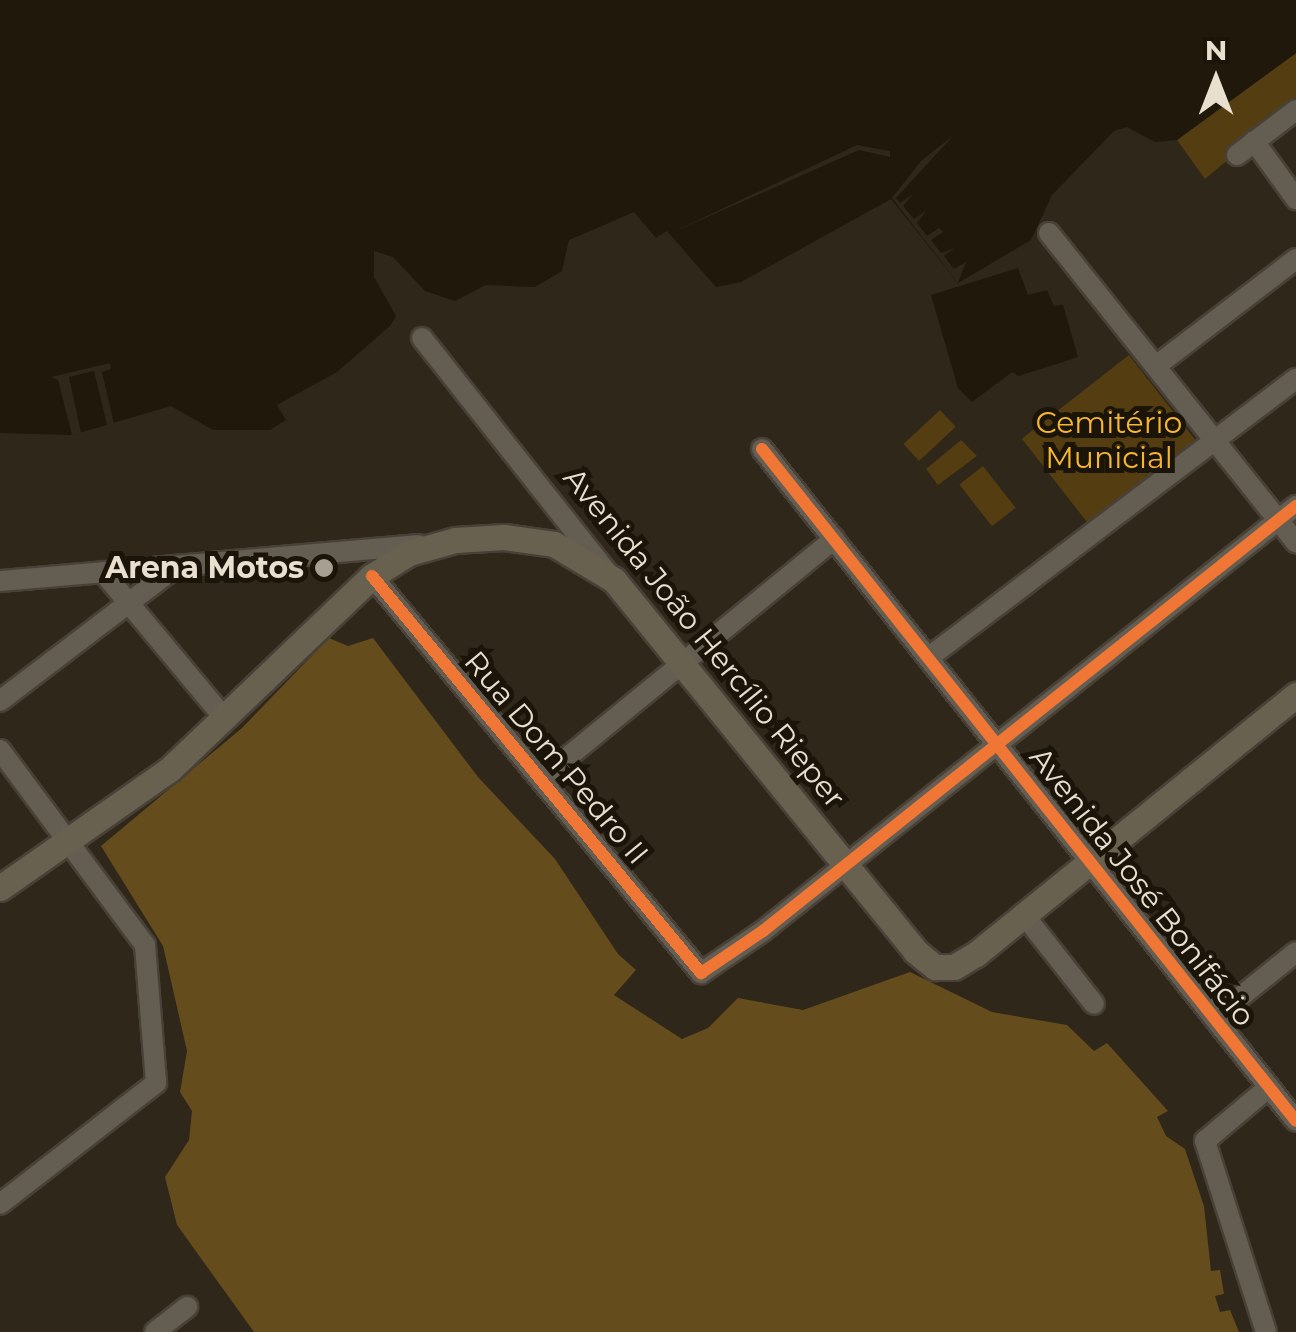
<!DOCTYPE html>
<html>
<head>
<meta charset="utf-8">
<style>
  body { margin:0 }
  #map { position:relative; width:1296px; height:1332px; overflow:hidden; background:#2f2719; font-family:Montserrat,sans-serif }
  div>[style] { position:absolute }
  .green>* { inset:0; background:#533d11; transform-origin:0 0 }
  .forest>* { inset:0; background:#644c1d }
  .water>* { inset:0; background:#1f180b }
  .pier>* { inset:0; background:#2f2719 }
  .roads { filter:drop-shadow(2px 0 #494137) drop-shadow(-2px 0 #494137) drop-shadow(0 2px #494137) drop-shadow(0 -2px #494137) }
  .minor>* { height:20px; margin:-10px; padding:0 10px; transform-origin:10px; border-radius:10px; background:#635d52 }
  .major>* { height:25px; margin:-12.5px; padding:0 12.5px; transform-origin:12.5px; border-radius:12.5px; background:#696150 }
  .cycleway>* { height:12px; margin:-6px; padding:0 6px; transform-origin:6px; border-radius:6px; background:#f07635 }
  .dots>* { width:28px; height:28px; translate:-50% -50%; box-sizing:border-box; border:5px solid #1a1409; border-radius:50% }
  span { translate:-50% -50%; white-space:nowrap; text-align:center; line-height:1.15; -webkit-text-stroke:10px #1a1409; paint-order:stroke }
  .park-label { font-size:30px; color:#f6b72e }
  .poi-label { font-size:30px; color:#e8dfcf; font-weight:700 }
  .right { translate:-100% -50%; text-align:right }
  .street-label { font-size:30px; color:#e8dfcf }
  .north { position:absolute; left:1166px; top:30px; width:100px; height:100px; -webkit-text-stroke:8px #1a1409; paint-order:stroke; rotate:0deg; font-size:28px; font-weight:700; line-height:40px; text-align:center; color:#e8dfcf }
  .north::after { content:''; display:block; margin:auto; width:35px; height:45px; background:#e8dfcf; clip-path:polygon(50% 0,100% 100%,50% 72%,0 100%) }
</style>
</head>
<body>
<div id="map">
  <div class="green">
    <i style="clip-path:polygon(1296px 53px,1296px 103px,1205px 179px,1177px 140px)"></i>
    <i style="left:1129px;top:355px;width:109px;height:136px;rotate:52deg"></i>
    <i style="left:940px;top:410px;width:23px;height:50px;rotate:47deg"></i>
    <i style="clip-path:polygon(961px 440px,977px 456px,938px 485px,926px 469px)"></i>
    <i style="left:983px;top:466px;width:53px;height:30px;rotate:52deg"></i>
  </div>
  <div class="forest">
    <i style="clip-path:polygon(329px 638px,348px 646px,373px 638px,478px 777px,555px 859px,618px 954px,636px 970px,614px 995px,682px 1039px,708px 1028px,738px 998px,803px 1010px,910px 972px,992px 1012px,1067px 1025px,1094px 1051px,1107px 1043px,1168px 1111px,1157px 1117px,1166px 1136px,1185px 1149px,1204px 1206px,1211px 1271px,1220px 1270px,1224px 1294px,1215px 1296px,1220px 1312px,1230px 1310px,1239px 1332px,254px 1332px,177px 1225px,165px 1177px,189px 1140px,192px 1111px,180px 1092px,187px 1051px,163px 946px,101px 846px,242px 728px)"></i>
  </div>
  <div class="water">
    <i style="clip-path:polygon(0 0,1296px 0,1296px 53px,1177px 140px,1155px 142px,1127px 127px,1114px 131px,1052px 195px,1031px 240px,958px 283px,891px 199px,741px 282px,716px 287px,667px 231px,656px 238px,634px 212px,569px 240px,562px 271px,535px 287px,486px 285px,455px 301px,425px 291px,393px 257px,374px 251px,374px 277px,396px 316px,390px 326px,337px 372px,277px 405px,286px 420px,270px 430px,213px 430px,171px 406px,72px 435px,0 433px)"></i>
    <i style="clip-path:polygon(1018px 268px,1028px 295px,1047px 290px,1054px 306px,1063px 305px,1078px 357px,1019px 376px,1012px 372px,972px 402px,958px 388px,931px 295px)"></i>
  </div>
  <div class="pier">
    <i style="clip-path:polygon(954px 135px,896px 198px,900px 203px,913px 194px,903px 206px,914px 219px,926px 211px,917px 223px,927px 236px,939px 228px,943px 232px,931px 240px,941px 253px,955px 248px,944px 256px,954px 269px,966px 262px,958px 283px,892px 198px,921px 161px)"></i>
    <i style="clip-path:polygon(857px 145px,890px 151px,890px 157px,859px 150px,669px 234px)"></i>
    <i style="clip-path:polygon(110px 363px,111px 369px,102px 372px,114px 424px,107px 425px,94px 371px,69px 377px,81px 433px,72px 435px,58px 380px,51px 377px)"></i>
  </div>
  <div class="roads">
    <div class="minor">
      <i style="left:1254px;top:141px;width:72px;rotate:54.1deg"></i>
      <i style="left:1237px;top:155px;width:74px;rotate:-37.3deg"></i>
      <i style="left:1049px;top:233px;width:396px;rotate:51.4deg"></i>
      <i style="left:422px;top:338px;width:298px;rotate:51.7deg"></i>
      <i style="left:1156px;top:366px;width:176px;rotate:-37.4deg"></i>
      <i style="left:762px;top:449px;width:858px;rotate:51.53deg"></i>
      <i style="left:103px;top:572px;width:192px;rotate:50.3deg"></i>
      <i style="left:372px;top:576px;width:516px;rotate:50.35deg"></i>
      <i style="left:701px;top:973px;width:75px;rotate:-34.1deg"></i>
      <i style="left:763px;top:931px;width:682px;rotate:-38.57deg"></i>
      <i style="left:0;top:581px;width:420px;rotate:-4.9deg"></i>
      <i style="left:928px;top:658px;width:462px;rotate:-37.2deg"></i>
      <i style="left:0;top:701px;width:223px;rotate:-37.3deg"></i>
      <i style="left:0;top:750px;width:243px;rotate:53.4deg"></i>
      <i style="left:145px;top:945px;width:138px;rotate:85.4deg"></i>
      <i style="left:156px;top:1083px;width:197px;rotate:142.2deg"></i>
      <i style="left:541px;top:779px;width:379px;rotate:-39.3deg"></i>
      <i style="left:1024px;top:915px;width:113px;rotate:51.8deg"></i>
      <i style="left:1214px;top:1018px;width:105px;rotate:-38.8deg"></i>
      <i style="left:155px;top:1332px;width:41px;rotate:-38deg"></i>
      <i style="left:1266px;top:1332px;width:201px;rotate:-107.7deg"></i>
      <i style="left:1205px;top:1141px;width:84px;rotate:-40.2deg"></i>
    </div>
    <div class="major">
      <i style="left:0;top:888px;width:208px;rotate:-35deg"></i>
      <i style="left:170px;top:769px;width:279px;rotate:-43.7deg"></i>
      <i style="left:372px;top:576px;width:44px;rotate:-31.9deg"></i>
      <i style="left:409px;top:553px;width:48px;rotate:-15.8deg"></i>
      <i style="left:455px;top:540px;width:49px;rotate:-3.5deg"></i>
      <i style="left:504px;top:537px;width:50px;rotate:8deg"></i>
      <i style="left:554px;top:544px;width:70px;rotate:31deg"></i>
      <i style="left:614px;top:580px;width:478px;rotate:50.9deg"></i>
      <i style="left:915px;top:951px;width:26px;rotate:39deg"></i>
      <i style="left:935px;top:967px;width:19px"></i>
      <i style="left:954px;top:967px;width:26px;rotate:-31deg"></i>
      <i style="left:976px;top:954px;width:412px;rotate:-39deg"></i>
    </div>
  </div>
  <div class="cycleway">
    <i style="left:762px;top:449px;width:858px;rotate:51.53deg"></i>
    <i style="left:372px;top:576px;width:516px;rotate:50.35deg"></i>
    <i style="left:701px;top:973px;width:75px;rotate:-34.1deg"></i>
    <i style="left:763px;top:931px;width:682px;rotate:-38.57deg"></i>
  </div>
  <div class="dots">
    <i style="left:324px;top:568px;background:#a79f8f"></i>
  </div>
  <div class="park-label">
    <span style="left:1109px;top:440px">Cemitério<br>Municial</span>
  </div>
  <div class="poi-label">
    <span class="right" style="left:304px;top:568px">Arena Motos</span>
  </div>
  <div class="street-label">
    <span style="left:704px;top:638px;rotate:51deg">Avenida João Hercílio Rieper</span>
    <span style="left:556px;top:758px;rotate:50deg">Rua Dom Pedro II</span>
    <span style="left:1142px;top:887px;rotate:52deg">Avenida José Bonifácio</span>
  </div>
  <div class="north">N</div>
</div>
</body>
</html>
